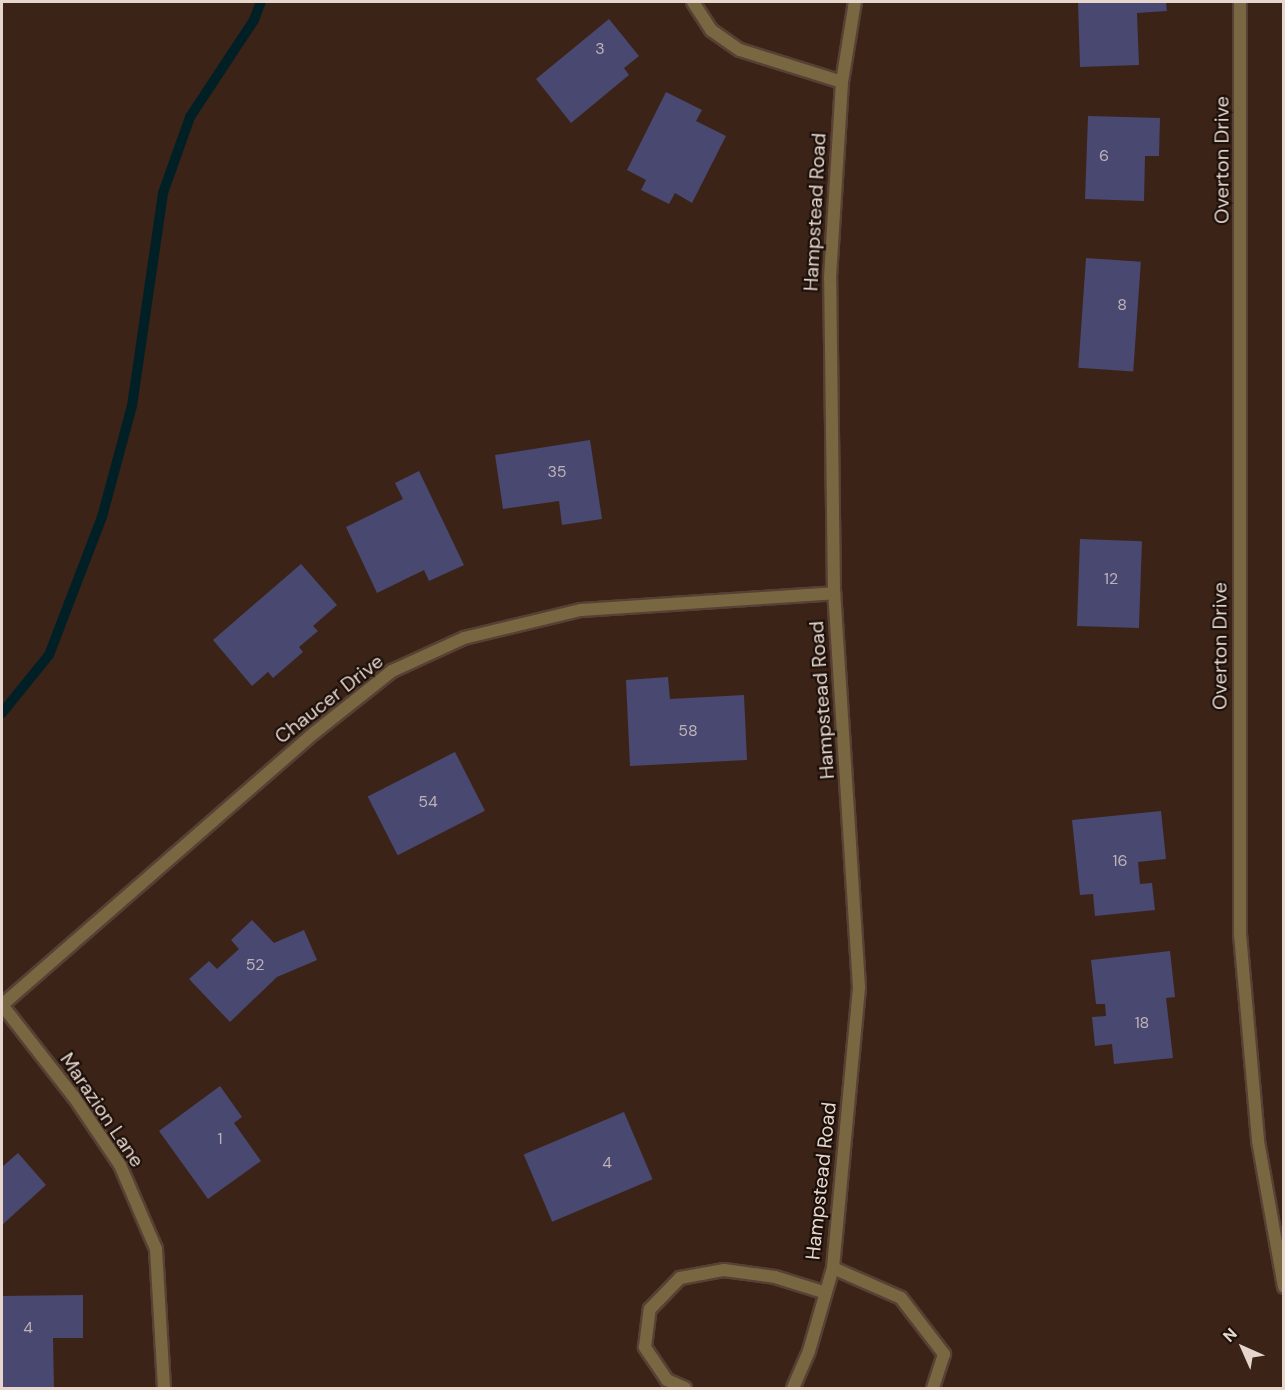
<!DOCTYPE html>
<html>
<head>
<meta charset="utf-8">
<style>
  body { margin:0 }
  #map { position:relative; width:1285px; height:1390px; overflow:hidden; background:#3c2317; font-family:"DM Sans",sans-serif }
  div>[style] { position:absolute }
  .stream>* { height:10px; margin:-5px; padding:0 5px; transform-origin:5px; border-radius:5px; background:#002026 }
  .building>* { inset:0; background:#484871; transform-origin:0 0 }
  .roads { filter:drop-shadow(2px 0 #574034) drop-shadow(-2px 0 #574034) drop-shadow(0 2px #574034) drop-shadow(0 -2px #574034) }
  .minor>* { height:12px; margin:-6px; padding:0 6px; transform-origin:6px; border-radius:6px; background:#796742 }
  .tertiary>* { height:12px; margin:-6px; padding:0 6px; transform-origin:6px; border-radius:6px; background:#796742 }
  span { translate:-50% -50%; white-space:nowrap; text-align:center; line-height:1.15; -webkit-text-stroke:4.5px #1b100a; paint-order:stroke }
  .number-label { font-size:16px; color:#bfb2b7 }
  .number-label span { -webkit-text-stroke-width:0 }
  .street-label { font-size:20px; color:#e7d6ce }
  .frame { position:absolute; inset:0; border:3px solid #e7d6ce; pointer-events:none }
  .north { position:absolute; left:1213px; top:1318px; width:60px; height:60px; -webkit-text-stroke:4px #1b100a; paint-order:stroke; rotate:315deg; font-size:16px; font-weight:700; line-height:24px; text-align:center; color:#e7d6ce }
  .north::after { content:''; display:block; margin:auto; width:21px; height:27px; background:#e7d6ce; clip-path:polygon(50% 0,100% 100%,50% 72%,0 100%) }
</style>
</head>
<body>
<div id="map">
  <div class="stream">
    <i style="left:2px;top:713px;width:75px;rotate:-51deg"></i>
    <i style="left:49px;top:655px;width:148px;rotate:-69deg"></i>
    <i style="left:102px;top:517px;width:115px;rotate:-74.9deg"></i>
    <i style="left:132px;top:406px;width:215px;rotate:-81.7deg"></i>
    <i style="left:163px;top:193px;width:81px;rotate:-70.4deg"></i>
    <i style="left:190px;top:117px;width:116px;rotate:-56.6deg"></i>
    <i style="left:254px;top:20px;width:19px;rotate:-69deg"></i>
  </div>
  <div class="building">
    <i style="clip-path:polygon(1078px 2px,1166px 2px,1167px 11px,1137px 13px,1139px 65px,1080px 67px)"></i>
    <i style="clip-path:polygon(609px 19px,639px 56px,624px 68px,629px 75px,571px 123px,536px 79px)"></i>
    <i style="clip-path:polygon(666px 92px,702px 110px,696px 121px,726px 136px,692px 203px,675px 193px,669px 204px,641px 190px,646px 180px,627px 170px)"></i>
    <i style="clip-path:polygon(1088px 116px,1160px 118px,1159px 156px,1145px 156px,1144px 201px,1085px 199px)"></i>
    <i style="left:1086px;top:258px;width:55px;height:110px;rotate:4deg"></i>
    <i style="clip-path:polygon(590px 440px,602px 519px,562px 525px,559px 501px,503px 509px,495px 455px)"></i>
    <i style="clip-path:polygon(419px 471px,464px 565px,429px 581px,424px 570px,377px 593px,346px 527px,403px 499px,395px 483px)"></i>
    <i style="left:1080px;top:539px;width:62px;height:87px;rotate:2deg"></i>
    <i style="clip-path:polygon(301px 564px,337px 605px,313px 626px,318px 631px,299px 647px,303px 652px,273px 678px,268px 672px,252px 686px,213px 640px)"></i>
    <i style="clip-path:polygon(668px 677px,670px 699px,744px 695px,747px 760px,630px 766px,626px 680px)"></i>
    <i style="left:455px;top:752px;width:66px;height:98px;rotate:63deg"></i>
    <i style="clip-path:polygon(1161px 811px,1166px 859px,1138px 862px,1140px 884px,1152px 883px,1155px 910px,1095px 916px,1093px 894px,1080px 895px,1072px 820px)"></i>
    <i style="clip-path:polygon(252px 920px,274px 943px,304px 930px,317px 960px,277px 977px,230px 1022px,189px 979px,209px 961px,217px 969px,239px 949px,231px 940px)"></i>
    <i style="clip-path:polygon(1170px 951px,1175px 997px,1166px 998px,1173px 1058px,1114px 1064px,1112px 1044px,1095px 1046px,1092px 1017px,1106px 1016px,1105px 1004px,1096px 1004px,1091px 960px)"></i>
    <i style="clip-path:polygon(220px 1086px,242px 1117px,234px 1123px,261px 1161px,208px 1199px,159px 1131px)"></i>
    <i style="left:624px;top:1112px;width:73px;height:109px;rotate:67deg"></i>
    <i style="clip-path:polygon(18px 1153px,46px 1185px,2px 1225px,2px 1167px)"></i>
    <i style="clip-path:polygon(83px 1295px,83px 1338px,53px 1338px,54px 1388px,2px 1388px,2px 1296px)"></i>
  </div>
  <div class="roads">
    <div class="minor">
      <i style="left:693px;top:2px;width:33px;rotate:57deg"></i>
      <i style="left:711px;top:30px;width:35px;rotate:35deg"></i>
      <i style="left:740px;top:50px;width:107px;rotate:17.4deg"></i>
      <i style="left:1240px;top:2px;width:932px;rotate:90deg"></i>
      <i style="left:1240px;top:934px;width:208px;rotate:85deg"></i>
      <i style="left:1258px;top:1141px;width:148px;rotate:79.9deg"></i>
      <i style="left:2px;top:1005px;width:414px;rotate:-41.1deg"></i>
      <i style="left:314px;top:733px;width:100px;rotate:-38.5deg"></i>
      <i style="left:392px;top:671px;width:79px;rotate:-24.6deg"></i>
      <i style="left:464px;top:638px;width:120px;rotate:-13.5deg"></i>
      <i style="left:581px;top:610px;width:254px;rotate:-3.8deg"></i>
      <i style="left:2px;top:1005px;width:117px;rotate:52deg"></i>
      <i style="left:74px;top:1097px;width:82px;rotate:55.9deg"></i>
      <i style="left:120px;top:1165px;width:91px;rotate:66.8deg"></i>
      <i style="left:156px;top:1249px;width:139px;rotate:86.7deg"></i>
      <i style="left:833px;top:1268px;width:74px;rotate:23.8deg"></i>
      <i style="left:901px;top:1298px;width:71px;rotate:52.5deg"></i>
      <i style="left:944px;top:1354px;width:36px;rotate:108deg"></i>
      <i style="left:685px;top:1388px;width:20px;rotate:-156deg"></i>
      <i style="left:667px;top:1380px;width:40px;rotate:-124deg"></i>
      <i style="left:645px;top:1347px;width:38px;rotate:-83deg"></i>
      <i style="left:650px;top:1309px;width:43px;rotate:-45.9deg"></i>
      <i style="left:680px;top:1278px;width:45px;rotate:-10.3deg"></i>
      <i style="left:724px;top:1270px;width:51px;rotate:7.8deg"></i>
      <i style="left:775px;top:1277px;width:53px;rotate:17.4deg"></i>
    </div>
    <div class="tertiary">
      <i style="left:793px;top:1388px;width:40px;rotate:-66.6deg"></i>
      <i style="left:809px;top:1351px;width:86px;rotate:-73.9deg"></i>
      <i style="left:833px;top:1268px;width:282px;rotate:-84.7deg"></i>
      <i style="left:859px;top:987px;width:395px;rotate:-93.6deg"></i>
      <i style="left:834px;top:593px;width:315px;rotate:-90.7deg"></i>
      <i style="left:830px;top:278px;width:196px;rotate:-86.5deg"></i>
      <i style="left:842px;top:82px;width:81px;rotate:-80.8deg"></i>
    </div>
  </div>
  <div class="number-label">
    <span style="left:600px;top:49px">3</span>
    <span style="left:1104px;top:156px">6</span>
    <span style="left:1122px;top:305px">8</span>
    <span style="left:557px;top:472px">35</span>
    <span style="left:1111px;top:579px">12</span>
    <span style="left:688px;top:731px">58</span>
    <span style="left:428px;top:802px">54</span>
    <span style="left:1120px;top:861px">16</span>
    <span style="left:255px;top:965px">52</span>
    <span style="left:1142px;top:1023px">18</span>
    <span style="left:220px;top:1139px">1</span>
    <span style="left:607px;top:1163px">4</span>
    <span style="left:28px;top:1328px">4</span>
  </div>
  <div class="street-label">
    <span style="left:1222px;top:160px;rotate:-90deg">Overton Drive</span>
    <span style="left:815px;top:212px;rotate:-87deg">Hampstead Road</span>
    <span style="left:1220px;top:646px;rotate:-90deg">Overton Drive</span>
    <span style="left:329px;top:699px;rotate:-38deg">Chaucer Drive</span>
    <span style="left:822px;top:700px;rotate:-94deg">Hampstead Road</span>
    <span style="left:102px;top:1110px;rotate:56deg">Marazion Lane</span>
    <span style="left:821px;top:1181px;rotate:-84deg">Hampstead Road</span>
  </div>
  <div class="frame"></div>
  <div class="north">N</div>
</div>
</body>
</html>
